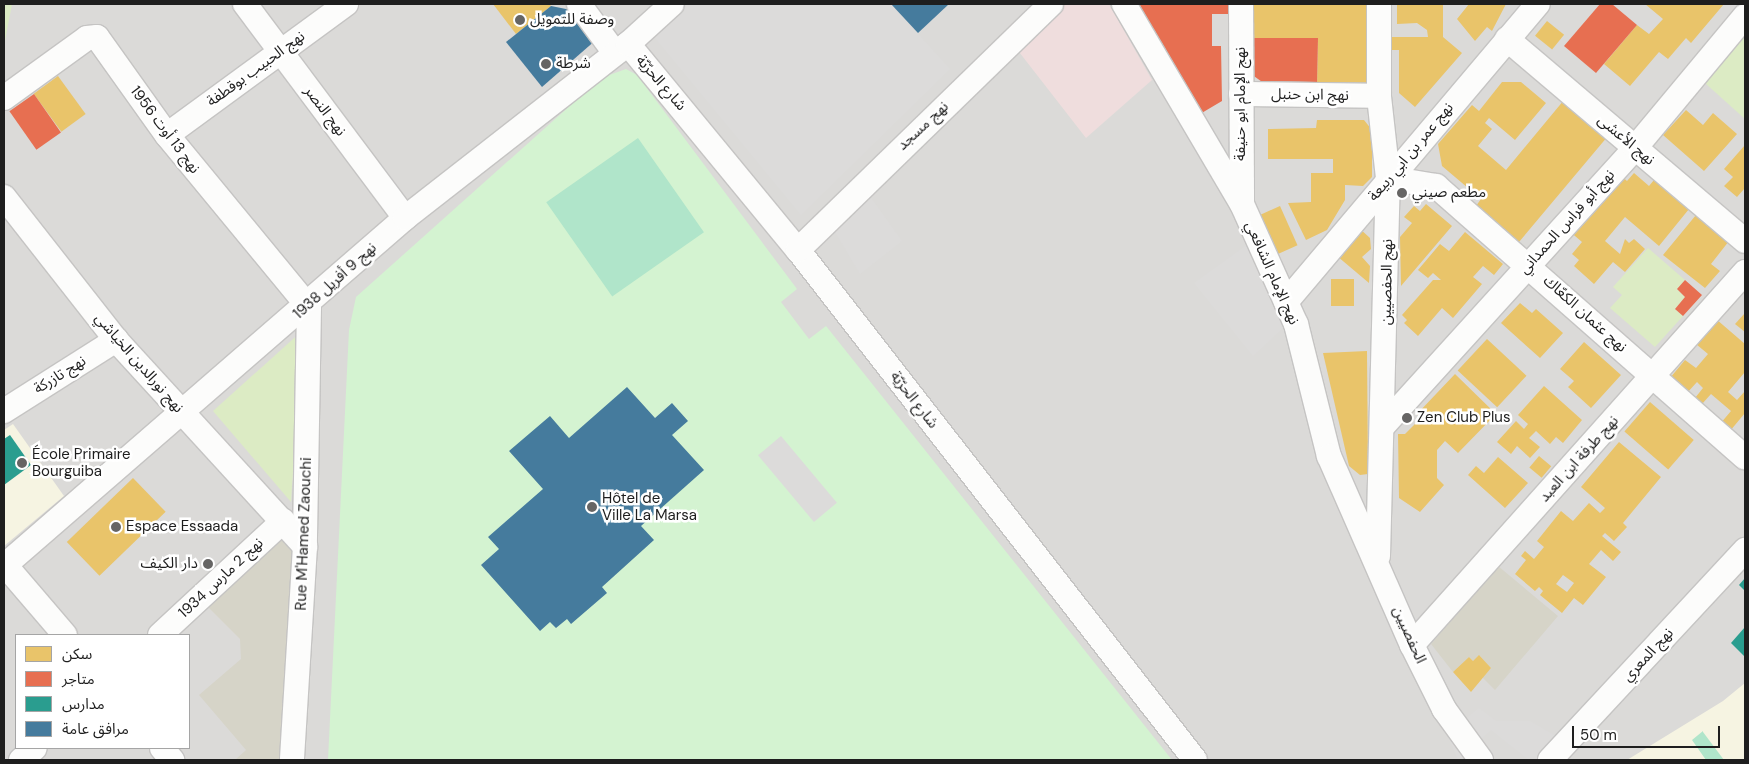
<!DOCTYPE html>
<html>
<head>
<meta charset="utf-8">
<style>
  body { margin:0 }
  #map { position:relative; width:1749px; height:764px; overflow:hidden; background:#eceae7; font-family:"DM Sans","Noto Sans Arabic",sans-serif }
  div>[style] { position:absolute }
  .residential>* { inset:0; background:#dbdad8 }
  .commercial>* { inset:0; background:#efdddd }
  .education>* { inset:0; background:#f6f4e2 }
  .construction>* { inset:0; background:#d6d4c8 }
  .grass>* { inset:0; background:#dcebc4 }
  .park>* { inset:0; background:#d4f3d1 }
  .pitch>* { inset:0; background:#b0e5ca; transform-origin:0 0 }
  .parking>* { inset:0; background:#dcdbda; transform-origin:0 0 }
  .homes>* { inset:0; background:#e9c46a; transform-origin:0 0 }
  .shops>* { inset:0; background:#e76f51; transform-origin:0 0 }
  .schools>* { inset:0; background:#2a9d8f }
  .public>* { inset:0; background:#457b9d }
  .roads { filter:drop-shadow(1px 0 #c5c4c3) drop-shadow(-1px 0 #c5c4c3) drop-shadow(0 1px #c5c4c3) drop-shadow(0 -1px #c5c4c3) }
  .minor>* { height:24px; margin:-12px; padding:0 12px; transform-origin:12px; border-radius:12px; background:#fcfcfb }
  .dots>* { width:14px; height:14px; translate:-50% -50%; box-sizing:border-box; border:2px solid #fff; border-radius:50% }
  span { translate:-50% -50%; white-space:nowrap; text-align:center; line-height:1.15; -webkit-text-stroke:5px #fff; paint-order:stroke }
  .poi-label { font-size:15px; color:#1e1e1e }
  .left { translate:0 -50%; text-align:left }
  .right { translate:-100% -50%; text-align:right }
  .street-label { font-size:15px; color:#1e1e1e }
  .frame { position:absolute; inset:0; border:5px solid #1e1e1e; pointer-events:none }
  .legend { position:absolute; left:15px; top:634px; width:175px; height:115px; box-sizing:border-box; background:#fff; border:1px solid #a5a5a5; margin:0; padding:6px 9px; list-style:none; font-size:15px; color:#1e1e1e }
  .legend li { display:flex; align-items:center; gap:10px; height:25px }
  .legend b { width:25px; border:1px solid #a5a5a5 }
  .scale { position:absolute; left:1572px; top:726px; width:148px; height:22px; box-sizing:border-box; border:2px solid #1e1e1e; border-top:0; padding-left:6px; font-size:15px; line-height:18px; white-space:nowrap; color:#1e1e1e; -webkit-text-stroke:4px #fff; paint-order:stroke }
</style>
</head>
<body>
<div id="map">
  <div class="residential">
    <i style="clip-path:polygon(evenodd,4px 4px,1745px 4px,1745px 760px,4px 760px,4px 4px,16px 635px,189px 635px,189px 748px,16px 748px,16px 635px)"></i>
  </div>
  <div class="commercial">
    <i style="clip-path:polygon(1063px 4px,1109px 4px,1152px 80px,1086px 138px,1016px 48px)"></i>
  </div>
  <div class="education">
    <i style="clip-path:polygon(13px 424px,64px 496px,4px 546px,4px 430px)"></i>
    <i style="clip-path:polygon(1745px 683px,1745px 760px,1627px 760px,1723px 701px)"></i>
  </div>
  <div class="construction">
    <i style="clip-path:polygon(282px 536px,295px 550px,284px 760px,235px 760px,246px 750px,199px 695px,241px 659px,240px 639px,205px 604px)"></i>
    <i style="clip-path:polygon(1498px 566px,1558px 616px,1495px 690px,1482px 677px,1491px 668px,1480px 656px,1473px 661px,1469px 657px,1453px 672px,1431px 644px)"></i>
  </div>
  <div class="grass">
    <i style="clip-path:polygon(4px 4px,12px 4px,4px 46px)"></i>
    <i style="clip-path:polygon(1745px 27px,1745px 119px,1695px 74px)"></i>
    <i style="clip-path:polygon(1648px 248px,1685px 280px,1677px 289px,1685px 297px,1675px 309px,1683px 316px,1655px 347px,1610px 308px,1622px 295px,1613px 287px)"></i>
    <i style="clip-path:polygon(302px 331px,291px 502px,213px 411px)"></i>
  </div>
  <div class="park">
    <i style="clip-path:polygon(626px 69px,637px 75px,797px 289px,781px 302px,809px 339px,826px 326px,1172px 760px,328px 760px,349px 330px,356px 297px,601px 78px)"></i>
  </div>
  <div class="pitch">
    <i style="left:638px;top:138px;width:115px;height:112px;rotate:55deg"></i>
    <i style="clip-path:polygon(1703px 731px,1703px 732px,1724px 760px,1682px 760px,1706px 760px,1692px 740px)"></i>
  </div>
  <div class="parking">
    <i style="clip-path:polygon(674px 4px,891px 4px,950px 69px,801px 215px,646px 27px)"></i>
    <i style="clip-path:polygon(869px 195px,902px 241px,860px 274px,834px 230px)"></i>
    <i style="clip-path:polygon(1247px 245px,1286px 325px,1253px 356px,1194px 283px)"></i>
    <i style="left:781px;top:436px;width:87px;height:30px;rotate:50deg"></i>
    <i style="clip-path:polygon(1479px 708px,1496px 721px,1530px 721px,1564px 741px,1551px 760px,1529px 760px,1491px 730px,1467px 751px,1469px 760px,1458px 760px,1447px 734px)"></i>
  </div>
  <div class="homes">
    <i style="clip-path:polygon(493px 4px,549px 4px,551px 6px,516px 34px)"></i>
    <i style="clip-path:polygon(1252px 4px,1372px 4px,1372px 78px,1362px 86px,1317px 85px,1318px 38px,1252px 38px)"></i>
    <i style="clip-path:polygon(1397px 4px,1443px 4px,1443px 37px,1462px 53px,1415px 107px,1399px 93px,1399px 50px,1391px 50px,1392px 37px,1428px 37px,1427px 30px,1417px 23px,1397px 24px)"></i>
    <i style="clip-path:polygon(1469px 4px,1506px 4px,1492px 31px,1487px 27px,1475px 41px,1457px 19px)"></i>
    <i style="clip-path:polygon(1645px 4px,1724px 4px,1691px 43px,1686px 38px,1668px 59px,1659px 52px,1630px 86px,1604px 64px,1637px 25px,1649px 34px,1663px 19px)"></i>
    <i style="left:1547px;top:21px;width:22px;height:19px;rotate:39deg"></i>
    <i style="left:58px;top:76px;width:47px;height:30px;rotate:54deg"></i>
    <i style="clip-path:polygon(1502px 82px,1521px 82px,1546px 103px,1515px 140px,1489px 118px,1485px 123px,1492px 129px,1478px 146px,1506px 170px,1564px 100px,1608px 136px,1519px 242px,1476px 206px,1481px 199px,1442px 166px,1438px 144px,1472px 105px,1479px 111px)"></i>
    <i style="clip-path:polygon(1686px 110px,1703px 125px,1713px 113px,1737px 134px,1704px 171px,1663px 135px)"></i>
    <i style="clip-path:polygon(1317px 120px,1364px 120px,1372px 130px,1372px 177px,1363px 186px,1345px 185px,1345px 200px,1327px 230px,1306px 240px,1288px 203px,1311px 202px,1311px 173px,1333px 173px,1333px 159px,1268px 159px,1268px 129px,1316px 128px)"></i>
    <i style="clip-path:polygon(1745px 145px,1745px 188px,1737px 197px,1724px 186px,1733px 177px,1724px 169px)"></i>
    <i style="clip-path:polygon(1617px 172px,1627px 181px,1634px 173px,1649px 186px,1654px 180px,1689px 209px,1659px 246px,1625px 217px,1605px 241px,1620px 254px,1625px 239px,1629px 243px,1634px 239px,1645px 249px,1625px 272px,1613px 262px,1594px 284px,1574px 266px,1579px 260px,1572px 254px,1582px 242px,1568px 230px)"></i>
    <i style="clip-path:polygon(1426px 204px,1452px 226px,1401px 286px,1400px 237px,1412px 223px,1404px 217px,1414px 206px,1420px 211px)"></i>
    <i style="left:1280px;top:206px;width:43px;height:22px;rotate:66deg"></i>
    <i style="clip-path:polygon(1696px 215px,1729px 241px,1711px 264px,1720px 271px,1705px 288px,1663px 255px)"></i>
    <i style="clip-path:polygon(1359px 228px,1370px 238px,1371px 249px,1362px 257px,1370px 266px,1369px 283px,1337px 256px)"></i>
    <i style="clip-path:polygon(1465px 232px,1503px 264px,1494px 275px,1483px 266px,1473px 277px,1482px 284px,1453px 318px,1442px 308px,1418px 336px,1404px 323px,1407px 320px,1402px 315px,1433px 280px,1441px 280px,1433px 273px,1428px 278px,1418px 270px,1440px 244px,1449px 251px)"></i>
    <i style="left:1331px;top:279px;width:23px;height:27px"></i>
    <i style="clip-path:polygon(1520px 303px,1532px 313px,1536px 309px,1563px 333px,1540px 358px,1501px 323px)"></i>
    <i style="clip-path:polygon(1745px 313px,1745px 332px,1735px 324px)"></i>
    <i style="clip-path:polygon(1716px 319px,1745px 344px,1745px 372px,1728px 392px,1737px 400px,1745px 391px,1745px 413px,1730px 431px,1720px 424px,1731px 411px,1711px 394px,1702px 404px,1695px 398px,1703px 388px,1697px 382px,1687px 393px,1670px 378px,1685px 360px,1696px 368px,1708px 354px,1696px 344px)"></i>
    <i style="left:1487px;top:339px;width:54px;height:43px;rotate:43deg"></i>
    <i style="clip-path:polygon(1584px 342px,1621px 375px,1591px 408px,1568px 387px,1574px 381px,1560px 369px)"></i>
    <i style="clip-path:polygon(1367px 351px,1368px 474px,1360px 475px,1349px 466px,1323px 353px)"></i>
    <i style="clip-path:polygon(1455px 374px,1496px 414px,1458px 453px,1445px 441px,1437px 450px,1437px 478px,1444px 485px,1420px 512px,1399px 498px,1398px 434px,1405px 434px,1421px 418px,1417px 414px)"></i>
    <i style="clip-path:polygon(1544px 386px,1582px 420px,1563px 443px,1556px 437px,1550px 444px,1536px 431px,1529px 438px,1540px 447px,1530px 458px,1517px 446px,1511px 454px,1497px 442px,1516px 421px,1524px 429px,1528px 424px,1518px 415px)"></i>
    <i style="left:1650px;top:402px;width:58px;height:39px;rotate:41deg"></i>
    <i style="clip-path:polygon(evenodd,1619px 442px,1661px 477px,1623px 523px,1627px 527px,1614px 541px,1605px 533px,1602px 536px,1621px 552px,1613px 561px,1601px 550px,1589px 564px,1606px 577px,1583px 605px,1574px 598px,1562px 613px,1540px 595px,1543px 591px,1539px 587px,1535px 591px,1515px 574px,1526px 560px,1521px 556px,1525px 551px,1534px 559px,1544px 547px,1537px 541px,1561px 511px,1573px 521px,1589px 503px,1600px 513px,1605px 508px,1581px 487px,1619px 442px,1563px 575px,1574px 583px,1567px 592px,1556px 584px,1563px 575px)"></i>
    <i style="left:1539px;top:456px;width:16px;height:15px;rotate:40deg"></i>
    <i style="clip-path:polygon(1498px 457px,1528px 483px,1505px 508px,1468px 475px,1476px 466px,1484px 473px)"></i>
    <i style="left:133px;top:478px;width:47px;height:92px;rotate:46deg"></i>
    <i style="clip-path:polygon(1479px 655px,1491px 668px,1471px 692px,1453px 672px,1469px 657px,1473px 661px)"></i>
  </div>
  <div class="shops">
    <i style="clip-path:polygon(1137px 4px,1228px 4px,1228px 14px,1212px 14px,1212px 46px,1221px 46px,1222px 101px,1200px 114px)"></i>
    <i style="clip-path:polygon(1600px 4px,1612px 4px,1637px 25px,1596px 73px,1564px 46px)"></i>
    <i style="clip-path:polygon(1252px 38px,1318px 38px,1317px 85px,1265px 84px,1251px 74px)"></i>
    <i style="left:34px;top:94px;width:47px;height:30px;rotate:55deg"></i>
    <i style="clip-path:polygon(1685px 280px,1702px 295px,1683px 316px,1675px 309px,1685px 297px,1677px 289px)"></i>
  </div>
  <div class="schools">
    <i style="clip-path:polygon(10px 435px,31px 465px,4px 485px,4px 439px)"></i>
    <i style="clip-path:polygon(1745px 578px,1745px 591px,1739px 585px)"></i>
    <i style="clip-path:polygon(1745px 627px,1745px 657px,1731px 643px)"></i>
  </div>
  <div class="public">
    <i style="clip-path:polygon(891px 4px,949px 4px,918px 33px)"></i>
    <i style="clip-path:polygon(551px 6px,576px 11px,597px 39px,542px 87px,506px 42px)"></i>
    <i style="clip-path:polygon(627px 387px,655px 418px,672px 403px,688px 421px,672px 435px,704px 470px,641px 526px,654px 540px,602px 587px,607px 593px,571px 624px,567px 619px,556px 628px,550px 622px,540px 631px,481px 565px,499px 549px,488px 537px,543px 489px,509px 451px,550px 416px,569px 438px)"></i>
  </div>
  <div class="roads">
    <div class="minor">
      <i style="left:245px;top:4px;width:267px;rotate:53.2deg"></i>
      <i style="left:579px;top:4px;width:61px;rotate:53.7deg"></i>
      <i style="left:1124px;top:4px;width:232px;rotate:59.5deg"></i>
      <i style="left:1242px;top:204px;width:132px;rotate:65.8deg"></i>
      <i style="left:1296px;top:324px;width:136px;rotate:76deg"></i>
      <i style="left:1329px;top:456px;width:206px;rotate:66.3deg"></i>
      <i style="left:1412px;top:645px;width:72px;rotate:63.4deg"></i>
      <i style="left:1444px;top:709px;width:63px;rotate:54deg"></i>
      <i style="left:1241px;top:4px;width:198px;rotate:89.7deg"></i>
      <i style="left:1507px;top:39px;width:312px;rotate:40.3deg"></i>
      <i style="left:628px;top:44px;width:267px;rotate:50.5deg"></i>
      <i style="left:798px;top:250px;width:646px;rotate:52.1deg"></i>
      <i style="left:1241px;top:94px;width:138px;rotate:0.8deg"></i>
      <i style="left:4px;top:98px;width:102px;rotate:-35.9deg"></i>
      <i style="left:87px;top:38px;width:10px;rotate:-6deg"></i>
      <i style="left:97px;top:37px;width:120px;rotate:54.5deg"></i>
      <i style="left:167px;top:135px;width:223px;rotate:50.5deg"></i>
      <i style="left:309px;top:307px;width:239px;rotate:91deg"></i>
      <i style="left:305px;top:546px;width:214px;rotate:93.5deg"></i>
      <i style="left:167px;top:135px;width:222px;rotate:-36.2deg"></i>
      <i style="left:1388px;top:178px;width:49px;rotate:9.5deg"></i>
      <i style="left:1436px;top:186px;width:411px;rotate:41.3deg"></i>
      <i style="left:4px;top:197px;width:182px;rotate:51.9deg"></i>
      <i style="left:116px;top:340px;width:280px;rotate:47.5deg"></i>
      <i style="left:798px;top:250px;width:353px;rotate:-44.2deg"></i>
      <i style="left:1286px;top:302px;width:390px;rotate:-49.8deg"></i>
      <i style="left:4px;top:411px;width:133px;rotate:-32.4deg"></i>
      <i style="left:1384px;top:425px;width:374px;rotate:-47.8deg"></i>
      <i style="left:1635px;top:148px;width:172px;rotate:-50.2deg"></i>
      <i style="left:1378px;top:556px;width:378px;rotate:-88.5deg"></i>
      <i style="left:1388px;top:178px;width:82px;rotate:-96.3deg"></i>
      <i style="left:1379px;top:96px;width:92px;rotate:-90deg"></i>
      <i style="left:5px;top:565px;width:92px;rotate:49.4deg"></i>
      <i style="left:4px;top:566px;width:531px;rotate:-40.95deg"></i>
      <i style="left:405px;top:218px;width:283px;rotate:-38deg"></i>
      <i style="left:628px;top:44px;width:59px;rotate:-42.3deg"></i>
      <i style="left:160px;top:635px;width:168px;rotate:-42.8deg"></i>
      <i style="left:1412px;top:645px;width:500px;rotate:-48.24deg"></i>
      <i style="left:162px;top:748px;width:16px;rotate:50deg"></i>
      <i style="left:21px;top:760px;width:18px;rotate:-41deg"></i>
      <i style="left:1550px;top:760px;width:287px;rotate:-47.1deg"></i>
    </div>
  </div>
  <div class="dots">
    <i style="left:520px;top:20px;background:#666564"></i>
    <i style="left:546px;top:64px;background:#666564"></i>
    <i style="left:1402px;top:193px;background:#666564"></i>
    <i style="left:1407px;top:418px;background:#666564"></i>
    <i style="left:22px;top:463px;background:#666564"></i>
    <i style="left:592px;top:507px;background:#666564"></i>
    <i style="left:116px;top:527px;background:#666564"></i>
    <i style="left:208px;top:564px;background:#666564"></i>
  </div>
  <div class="poi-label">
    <span class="left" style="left:530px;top:20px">وصفة للتمويل</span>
    <span class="left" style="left:556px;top:64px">شرطة</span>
    <span class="left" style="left:1412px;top:193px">مطعم صيني</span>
    <span class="left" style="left:1417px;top:418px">Zen Club Plus</span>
    <span class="left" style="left:32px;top:463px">École Primaire<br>Bourguiba</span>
    <span class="left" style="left:602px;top:507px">Hôtel de<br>Ville La Marsa</span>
    <span class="left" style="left:126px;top:527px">Espace Essaada</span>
    <span class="right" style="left:198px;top:564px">دار الكيف</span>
  </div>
  <div class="street-label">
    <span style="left:256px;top:69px;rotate:-36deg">نهج الحبيب بوقطفة</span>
    <span style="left:661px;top:83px;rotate:49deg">شارع الحرّيّة</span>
    <span style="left:1310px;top:95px;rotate:1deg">نهج ابن حنبل</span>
    <span style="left:1241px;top:104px;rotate:-90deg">نهج الإمام ابو حنيفة</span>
    <span style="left:325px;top:111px;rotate:53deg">نهج النصر</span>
    <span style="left:923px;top:126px;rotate:-43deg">نهج مسجد</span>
    <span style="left:165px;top:130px;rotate:53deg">نهج 13 أوت 1956</span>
    <span style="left:1626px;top:140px;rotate:40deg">نهج الأعشى</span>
    <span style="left:1411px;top:152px;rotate:-50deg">نهج عمر بن ابي ربيعة</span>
    <span style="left:1567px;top:222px;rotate:-48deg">نهج أبو فراس الحمداني</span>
    <span style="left:1272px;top:273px;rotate:66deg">نهج الإمام الشافعي</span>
    <span style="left:335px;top:281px;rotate:-42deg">نهج 9 أفريل 1938</span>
    <span style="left:1387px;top:282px;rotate:-89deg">نهج الحفصيين</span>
    <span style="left:1585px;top:314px;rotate:42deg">نهج عثمان الكعّاك</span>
    <span style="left:139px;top:363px;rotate:49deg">نهج نورالدين الخياشي</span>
    <span style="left:60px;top:375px;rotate:-32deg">نهج تازركة</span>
    <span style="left:914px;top:400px;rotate:52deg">شارع الحرّيّة</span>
    <span style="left:1579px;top:459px;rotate:-48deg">نهج طرفة ابن العبد</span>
    <span style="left:304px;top:534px;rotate:-88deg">Rue M'Hamed Zaouchi</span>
    <span style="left:221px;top:578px;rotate:-43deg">نهج 2 مارس 1934</span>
    <span style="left:1409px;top:635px;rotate:66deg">الحفصيين</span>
    <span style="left:1648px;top:655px;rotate:-47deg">نهج المعري</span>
  </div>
  <div class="frame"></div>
  <ul class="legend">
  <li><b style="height:14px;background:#e9c46a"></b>سكن</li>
  <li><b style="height:14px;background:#e76f51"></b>متاجر</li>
  <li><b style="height:14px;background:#2a9d8f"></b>مدارس</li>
  <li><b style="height:14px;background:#457b9d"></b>مرافق عامة</li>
  </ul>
  <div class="scale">50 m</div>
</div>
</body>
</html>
